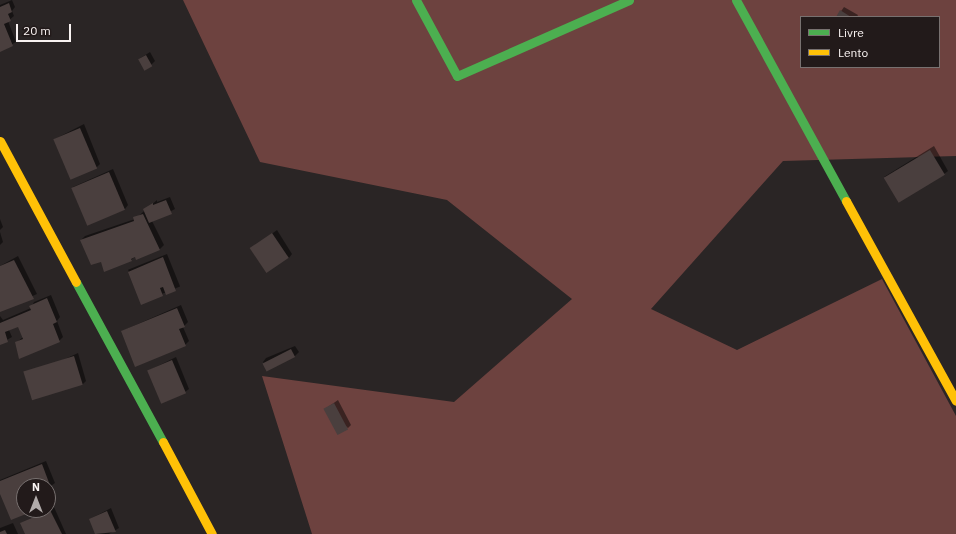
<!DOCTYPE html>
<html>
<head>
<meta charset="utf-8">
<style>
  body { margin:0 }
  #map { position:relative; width:956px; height:534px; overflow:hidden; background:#2a2525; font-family:"IBM Plex Sans",sans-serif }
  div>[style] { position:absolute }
  .forest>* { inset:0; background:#6d423f }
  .shadow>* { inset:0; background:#0007; transform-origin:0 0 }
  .building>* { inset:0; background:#4a3f3e; transform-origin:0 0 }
  .fast>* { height:9px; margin:-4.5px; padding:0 4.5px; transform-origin:4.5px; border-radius:4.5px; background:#4caf50 }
  .slow>* { height:9px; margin:-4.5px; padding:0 4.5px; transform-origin:4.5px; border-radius:4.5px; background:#ffc107 }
  span { translate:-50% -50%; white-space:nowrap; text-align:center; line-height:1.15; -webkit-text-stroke:3px #221a1a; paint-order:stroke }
  .legend { position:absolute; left:800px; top:16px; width:140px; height:52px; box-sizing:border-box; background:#221a1a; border:1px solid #787170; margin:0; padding:5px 7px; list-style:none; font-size:12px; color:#f9f3f2 }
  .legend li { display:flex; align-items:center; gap:8px; height:20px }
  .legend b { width:20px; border:1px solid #787170 }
  .north { position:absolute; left:16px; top:478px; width:40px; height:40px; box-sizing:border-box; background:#221a1a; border:1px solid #787170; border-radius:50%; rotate:0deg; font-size:11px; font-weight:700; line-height:16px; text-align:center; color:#f9f3f2 }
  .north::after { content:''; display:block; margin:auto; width:14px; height:18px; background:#b1abaa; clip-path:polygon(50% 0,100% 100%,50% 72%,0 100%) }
  .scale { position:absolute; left:16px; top:24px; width:55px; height:18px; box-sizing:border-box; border:2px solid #f9f3f2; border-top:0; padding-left:5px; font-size:12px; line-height:14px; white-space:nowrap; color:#f9f3f2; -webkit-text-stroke:3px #221a1a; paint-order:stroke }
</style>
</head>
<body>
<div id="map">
  <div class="forest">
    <i style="clip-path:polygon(evenodd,183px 0,956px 0,956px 156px,783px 161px,651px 309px,737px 350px,882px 279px,956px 416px,956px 534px,312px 534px,262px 376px,454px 402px,572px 299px,447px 200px,260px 162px,183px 0,801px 17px,939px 17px,939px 67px,801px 67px,801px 17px)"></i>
  </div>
  <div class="shadow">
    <i style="clip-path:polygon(12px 0,15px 7px,12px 11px,14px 16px,8px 21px,16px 42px,0 51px,0 5px)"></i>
    <i style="clip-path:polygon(844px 7px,858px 15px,857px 17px,837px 17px)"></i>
    <i style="clip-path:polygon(150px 52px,155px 61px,151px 65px,139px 59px)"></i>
    <i style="clip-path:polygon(84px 124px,100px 164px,96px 168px,55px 139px)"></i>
    <i style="clip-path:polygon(934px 146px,948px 171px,944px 174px,884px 177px)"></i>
    <i style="clip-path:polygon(113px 169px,128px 205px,125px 209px,73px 187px)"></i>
    <i style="clip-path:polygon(170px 197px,175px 209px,152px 221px,164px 245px,160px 249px,137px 258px,136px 256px,131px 260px,101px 260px,81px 240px,85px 236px,135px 219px,157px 200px,157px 202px)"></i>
    <i style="clip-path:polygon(0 219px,3px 227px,0 230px)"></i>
    <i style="clip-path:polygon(277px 230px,292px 254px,289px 258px,251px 249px)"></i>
    <i style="clip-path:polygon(0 232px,3px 242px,0 245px)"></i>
    <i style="left:167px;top:254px;width:35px;height:42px;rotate:68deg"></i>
    <i style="clip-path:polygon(18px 256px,37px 294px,0 311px,0 266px)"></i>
    <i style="clip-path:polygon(51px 295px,60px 317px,57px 321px,63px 337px,59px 341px,16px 343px,23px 337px,19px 326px,9px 330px,12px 337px,0 344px,0 316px,3px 320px,31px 308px,34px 302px)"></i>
    <i style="clip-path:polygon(181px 305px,188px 322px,183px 327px,189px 341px,185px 345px,122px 331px)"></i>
    <i style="clip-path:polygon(295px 346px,299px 352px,295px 356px,266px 368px,263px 362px,266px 358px)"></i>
    <i style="clip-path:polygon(78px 353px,86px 381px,82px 385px,26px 377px)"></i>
    <i style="clip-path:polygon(176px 357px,189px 389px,185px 392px,148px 371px)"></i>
    <i style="clip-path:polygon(338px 400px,351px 425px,348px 428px,325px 409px)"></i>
    <i style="clip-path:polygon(46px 461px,55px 483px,48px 488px,24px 486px,24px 510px,33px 510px,12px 519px,0 480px)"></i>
    <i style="clip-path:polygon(54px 507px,66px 534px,26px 534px,21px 523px)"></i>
    <i style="clip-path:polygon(111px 508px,119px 528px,109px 534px,97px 534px,90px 519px)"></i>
    <i style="clip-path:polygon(13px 523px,18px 534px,0 534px,0 528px)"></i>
  </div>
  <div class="building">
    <i style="clip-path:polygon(9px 3px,12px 12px,8px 14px,11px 21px,4px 24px,13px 46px,0 52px,0 7px)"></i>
    <i style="clip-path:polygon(840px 10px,851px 17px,836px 17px)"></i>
    <i style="left:146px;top:55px;width:13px;height:9px;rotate:61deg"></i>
    <i style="left:80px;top:128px;width:44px;height:29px;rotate:67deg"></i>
    <i style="left:930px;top:150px;width:29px;height:54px;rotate:59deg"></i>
    <i style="left:109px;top:172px;width:41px;height:41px;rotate:67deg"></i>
    <i style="clip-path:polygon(166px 200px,172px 214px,149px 223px,143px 209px,153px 203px,153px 205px)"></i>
    <i style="clip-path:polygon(143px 214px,160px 250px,136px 260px,135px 257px,131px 259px,132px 261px,104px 272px,101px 262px,91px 265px,80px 240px,134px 221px,133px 217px)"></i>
    <i style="left:272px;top:233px;width:30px;height:27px;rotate:56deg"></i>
    <i style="clip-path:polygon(163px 257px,176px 291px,166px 295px,163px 287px,160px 288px,163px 296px,141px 305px,128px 272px)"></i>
    <i style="clip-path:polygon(14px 260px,34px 299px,0 312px,0 266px)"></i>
    <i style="clip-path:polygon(47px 298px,57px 322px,53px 324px,60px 342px,19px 359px,15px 342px,23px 339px,18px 327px,5px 332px,8px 342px,0 345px,0 323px,31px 310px,29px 306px)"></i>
    <i style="clip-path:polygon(177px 308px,185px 327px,179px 329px,186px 346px,135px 367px,121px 331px)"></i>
    <i style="left:291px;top:349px;width:9px;height:32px;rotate:63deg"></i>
    <i style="left:74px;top:356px;width:30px;height:53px;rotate:73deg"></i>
    <i style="left:172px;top:360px;width:36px;height:27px;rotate:67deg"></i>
    <i style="left:334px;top:403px;width:30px;height:12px;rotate:62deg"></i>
    <i style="clip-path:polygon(42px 464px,51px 488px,24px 486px,24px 510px,36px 510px,11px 520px,0 494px,0 481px)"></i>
    <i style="clip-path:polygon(50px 510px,62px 534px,25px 534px,20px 523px)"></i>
    <i style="clip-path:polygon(107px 511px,116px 532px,95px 534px,89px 519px)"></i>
    <i style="clip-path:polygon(5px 530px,7px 534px,0 534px,0 532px)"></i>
  </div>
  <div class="fast">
    <i style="left:416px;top:0;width:86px;rotate:61.7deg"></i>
    <i style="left:457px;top:76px;width:188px;rotate:-23.8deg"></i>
    <i style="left:736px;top:0;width:229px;rotate:61.3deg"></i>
    <i style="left:76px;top:282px;width:182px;rotate:61.5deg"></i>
  </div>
  <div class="slow">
    <i style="left:0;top:141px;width:160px;rotate:61.7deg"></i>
    <i style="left:846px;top:201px;width:228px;rotate:61.2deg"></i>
    <i style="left:163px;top:442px;width:104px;rotate:62deg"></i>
  </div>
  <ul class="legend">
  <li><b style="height:5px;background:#4caf50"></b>Livre</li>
  <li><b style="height:5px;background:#ffc107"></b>Lento</li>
  </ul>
  <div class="north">N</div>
  <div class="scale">20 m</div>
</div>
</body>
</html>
